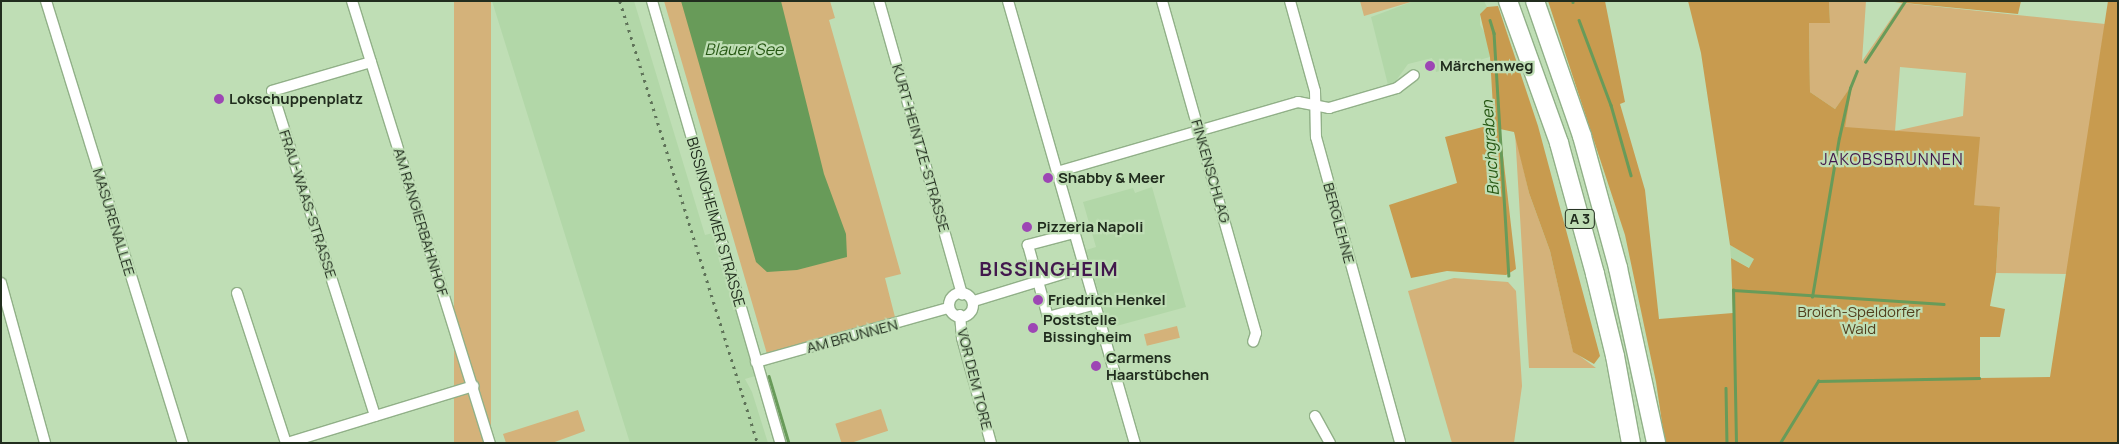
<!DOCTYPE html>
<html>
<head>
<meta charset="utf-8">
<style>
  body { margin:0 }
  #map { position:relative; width:2119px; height:444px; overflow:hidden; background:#bfdeb5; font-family:Manrope,sans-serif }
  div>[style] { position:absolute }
  .built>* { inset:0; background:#b2d7a8 }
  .green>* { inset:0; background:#d4b27a; transform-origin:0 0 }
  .forest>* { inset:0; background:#c89b4f }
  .water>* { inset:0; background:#689b59 }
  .stream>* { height:2.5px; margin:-1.25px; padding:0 1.25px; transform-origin:1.25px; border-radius:1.25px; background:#689b59 }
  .roads { filter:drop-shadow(1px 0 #91b088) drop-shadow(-1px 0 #91b088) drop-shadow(0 1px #91b088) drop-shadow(0 -1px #91b088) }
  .minor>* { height:10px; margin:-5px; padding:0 5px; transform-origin:5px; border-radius:5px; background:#fff }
  .minor>.ring { margin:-5px; padding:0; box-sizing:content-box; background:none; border:10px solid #fff; border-radius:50% }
  .motorway>* { height:18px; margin:-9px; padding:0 9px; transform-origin:9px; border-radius:9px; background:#fff }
  .rail>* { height:2.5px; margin-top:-1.25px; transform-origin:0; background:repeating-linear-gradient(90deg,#5f7359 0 2.5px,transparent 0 7.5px) }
  .dots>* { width:14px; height:14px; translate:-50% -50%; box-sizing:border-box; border:2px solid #bfdeb5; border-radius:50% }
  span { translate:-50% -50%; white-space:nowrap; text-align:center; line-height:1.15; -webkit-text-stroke:4.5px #bfdeb5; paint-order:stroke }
  .shield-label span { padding:1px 4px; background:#bfdeb5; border:1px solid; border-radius:4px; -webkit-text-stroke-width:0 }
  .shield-label { font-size:14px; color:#212d1e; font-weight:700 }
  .poi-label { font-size:15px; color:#212d1e; font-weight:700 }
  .left { translate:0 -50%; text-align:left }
  .street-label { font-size:15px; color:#212d1e }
  .park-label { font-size:15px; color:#523f1e }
  .water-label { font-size:16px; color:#255612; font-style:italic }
  .neighbourhood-label { font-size:16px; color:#42184d; letter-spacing:1px }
  .district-label { font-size:20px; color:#42184d; font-weight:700; letter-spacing:1px }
  .frame { position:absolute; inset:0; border:2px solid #212d1e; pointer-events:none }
</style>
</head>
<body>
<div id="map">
  <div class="built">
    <i style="clip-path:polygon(492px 1px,634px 1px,705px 235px,713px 233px,755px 376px,745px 379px,752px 392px,768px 443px,630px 443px)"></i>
    <i style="clip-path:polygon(1414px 1px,1484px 1px,1487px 7px,1480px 14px,1480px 25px,1486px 35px,1490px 57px,1436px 72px,1432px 58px,1408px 64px,1395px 82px,1388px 85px,1371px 17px)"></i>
    <i style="clip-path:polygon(1152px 187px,1186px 307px,1109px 328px,1086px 250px,1096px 247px,1083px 202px,1133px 188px,1135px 193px)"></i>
    <i style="clip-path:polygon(1730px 245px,1754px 259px,1750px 268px,1731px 258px)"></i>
  </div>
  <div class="green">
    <i style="left:454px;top:1px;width:37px;height:463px"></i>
    <i style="clip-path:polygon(664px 1px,830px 1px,835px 18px,829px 20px,901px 274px,885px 278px,895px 317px,767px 354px)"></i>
    <i style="clip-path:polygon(1360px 1px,1414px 1px,1364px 16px)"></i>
    <i style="clip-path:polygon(evenodd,1829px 1px,1866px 1px,1862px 61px,1902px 3px,2105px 24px,2067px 274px,1996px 273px,2000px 208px,1974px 205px,1844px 127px,1851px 87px,1835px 109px,1810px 92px,1809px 23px,1830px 23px,1829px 1px,1900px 67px,1966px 73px,1963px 116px,1895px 131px,1900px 67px)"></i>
    <i style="clip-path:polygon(1515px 132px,1529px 193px,1550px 251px,1573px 351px,1596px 368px,1529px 368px)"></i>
    <i style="clip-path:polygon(1454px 278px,1508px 282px,1516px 291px,1522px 386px,1514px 443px,1452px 443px,1408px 291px)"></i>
    <i style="left:1177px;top:326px;width:12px;height:34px;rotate:76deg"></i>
    <i style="left:881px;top:409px;width:23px;height:48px;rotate:72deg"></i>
    <i style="clip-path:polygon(578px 410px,585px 431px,552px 443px,506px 443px,503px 434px)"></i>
  </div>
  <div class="forest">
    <i style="clip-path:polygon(1548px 1px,1605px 1px,1625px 102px,1620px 104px,1645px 190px,1659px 319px,1733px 313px,1731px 258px,1749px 268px,1754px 259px,1730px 245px,1701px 53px,1688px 1px,1829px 1px,1830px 23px,1809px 23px,1810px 92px,1835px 109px,1852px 85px,1845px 127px,1980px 137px,1974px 205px,2000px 207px,1996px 273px,1990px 306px,2005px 309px,2000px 337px,1980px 337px,1980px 378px,2050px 377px,2108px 1px,2118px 1px,2118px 443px,1665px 443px,1656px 382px,1625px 235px)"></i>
    <i style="clip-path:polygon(1884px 1px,2021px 1px,2018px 14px)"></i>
    <i style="clip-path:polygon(1498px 6px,1538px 126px,1600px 356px,1594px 364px,1573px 352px,1550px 251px,1529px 193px,1514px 132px,1500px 129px,1516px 269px,1506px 275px,1447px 271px,1411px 278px,1389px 205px,1457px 183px,1445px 137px,1494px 124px,1490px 57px,1480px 14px,1487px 7px)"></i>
  </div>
  <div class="water">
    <i style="clip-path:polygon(681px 1px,781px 1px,824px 174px,846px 234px,847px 257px,797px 270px,767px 272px,756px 262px)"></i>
  </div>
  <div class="stream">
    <i style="left:1573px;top:1px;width:1px;rotate:90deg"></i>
    <i style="left:1490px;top:20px;width:14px;rotate:73deg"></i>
    <i style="left:1494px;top:33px;width:243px;rotate:86.5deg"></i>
    <i style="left:1579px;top:20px;width:91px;rotate:69.4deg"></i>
    <i style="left:1611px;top:105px;width:73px;rotate:74.1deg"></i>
    <i style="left:1865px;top:62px;width:73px;rotate:-56.7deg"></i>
    <i style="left:1812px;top:297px;width:161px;rotate:-80.4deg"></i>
    <i style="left:1839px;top:138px;width:51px;rotate:-77.6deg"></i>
    <i style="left:1850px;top:88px;width:18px;rotate:-68deg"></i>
    <i style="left:769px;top:376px;width:70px;rotate:73.4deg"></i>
    <i style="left:1726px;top:388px;width:55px;rotate:89deg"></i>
    <i style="left:1736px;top:443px;width:153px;rotate:-91.1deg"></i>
    <i style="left:1733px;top:290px;width:211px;rotate:3.8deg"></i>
    <i style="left:1780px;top:443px;width:73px;rotate:-58.5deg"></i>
    <i style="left:1818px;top:381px;width:161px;rotate:-1.1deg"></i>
  </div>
  <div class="roads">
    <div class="minor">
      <i style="left:46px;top:1px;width:463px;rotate:72.8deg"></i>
      <i style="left:352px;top:1px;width:463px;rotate:72.7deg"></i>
      <i style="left:652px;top:1px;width:460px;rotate:73.8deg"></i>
      <i style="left:879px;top:1px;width:305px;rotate:74.2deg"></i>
      <i style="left:1008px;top:1px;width:460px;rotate:74deg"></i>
      <i style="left:1162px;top:1px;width:345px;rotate:74.2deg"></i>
      <i style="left:1256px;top:333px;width:9px;rotate:108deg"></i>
      <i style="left:1290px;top:1px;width:93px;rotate:74.5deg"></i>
      <i style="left:1315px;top:91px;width:46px;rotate:88.8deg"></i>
      <i style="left:1316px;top:137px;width:317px;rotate:74.6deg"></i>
      <i style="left:371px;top:62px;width:103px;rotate:163.7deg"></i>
      <i style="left:272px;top:91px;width:341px;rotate:72.4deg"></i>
      <i style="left:1057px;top:172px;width:251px;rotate:-16.2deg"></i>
      <i style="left:1298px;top:102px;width:32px;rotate:11deg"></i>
      <i style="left:1329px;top:108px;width:71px;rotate:-16.4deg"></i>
      <i style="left:1397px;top:88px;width:21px;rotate:-37deg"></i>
      <i style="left:1074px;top:233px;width:48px;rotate:165.4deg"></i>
      <i style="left:1028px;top:245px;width:75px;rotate:74.5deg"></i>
      <i style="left:1048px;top:317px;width:50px;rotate:-15.2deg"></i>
      <i style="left:1px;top:283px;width:166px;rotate:74.6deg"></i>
      <i style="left:237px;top:293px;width:158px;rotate:71.9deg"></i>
      <i class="ring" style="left:949px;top:293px;width:14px;height:14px"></i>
      <i style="left:974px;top:301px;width:116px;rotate:-17deg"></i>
      <i style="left:960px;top:315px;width:23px;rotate:85deg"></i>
      <i style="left:962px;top:338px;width:109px;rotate:74.6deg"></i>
      <i style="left:756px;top:362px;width:199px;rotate:-15.7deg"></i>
      <i style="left:1315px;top:416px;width:31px;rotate:61deg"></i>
      <i style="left:287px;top:443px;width:195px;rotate:-17deg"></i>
    </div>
    <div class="motorway">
      <i style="left:1508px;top:1px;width:151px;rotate:70.2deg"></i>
      <i style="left:1559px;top:143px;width:136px;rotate:74.6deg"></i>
      <i style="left:1595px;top:274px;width:84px;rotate:76.3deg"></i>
      <i style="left:1615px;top:356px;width:88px;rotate:79.6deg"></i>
      <i style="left:1535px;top:1px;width:143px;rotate:70.8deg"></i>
      <i style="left:1582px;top:136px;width:137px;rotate:74.7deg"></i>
      <i style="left:1618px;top:268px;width:179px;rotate:77.7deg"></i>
    </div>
  </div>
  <div class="rail">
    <i style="left:620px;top:1px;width:463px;rotate:72.7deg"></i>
  </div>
  <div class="dots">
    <i style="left:1430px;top:66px;background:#9d46b4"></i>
    <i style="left:219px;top:99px;background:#9d46b4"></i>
    <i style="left:1048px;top:178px;background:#9d46b4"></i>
    <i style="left:1027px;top:227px;background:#9d46b4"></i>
    <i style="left:1038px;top:300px;background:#9d46b4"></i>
    <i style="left:1033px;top:328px;background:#9d46b4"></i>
    <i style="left:1096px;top:366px;background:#9d46b4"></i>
  </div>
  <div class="shield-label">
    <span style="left:1580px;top:219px">A 3</span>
  </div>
  <div class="poi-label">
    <span class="left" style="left:1440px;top:66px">Märchenweg</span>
    <span class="left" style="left:229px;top:99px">Lokschuppenplatz</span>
    <span class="left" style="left:1058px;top:178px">Shabby &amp; Meer</span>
    <span class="left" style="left:1037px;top:227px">Pizzeria Napoli</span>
    <span class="left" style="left:1048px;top:300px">Friedrich Henkel</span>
    <span class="left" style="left:1043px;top:328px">Poststelle<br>Bissingheim</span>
    <span class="left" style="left:1106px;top:366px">Carmens<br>Haarstübchen</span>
  </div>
  <div class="street-label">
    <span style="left:921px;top:148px;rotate:74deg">KURT-HEINTZE-STRASSE</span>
    <span style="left:1211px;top:171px;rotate:74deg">FINKENSCHLAG</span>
    <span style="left:308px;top:204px;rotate:72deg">FRAU-WAAS-STRASSE</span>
    <span style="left:114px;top:222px;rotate:73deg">MASURENALLEE</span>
    <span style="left:421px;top:222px;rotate:73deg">AM RANGIERBAHNHOF</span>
    <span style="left:716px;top:222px;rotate:74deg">BISSINGHEIMER STRASSE</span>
    <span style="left:1339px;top:223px;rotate:75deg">BERGLEHNE</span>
    <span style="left:852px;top:336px;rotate:-15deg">AM BRUNNEN</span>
    <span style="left:975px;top:379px;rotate:76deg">VOR DEM TORE</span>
  </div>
  <div class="park-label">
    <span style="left:1859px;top:320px">Broich-Speldorfer<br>Wald</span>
  </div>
  <div class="water-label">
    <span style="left:744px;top:49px">Blauer See</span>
    <span style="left:1490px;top:148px;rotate:-94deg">Bruchgraben</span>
  </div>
  <div class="neighbourhood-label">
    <span style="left:1892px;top:159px">JAKOBSBRUNNEN</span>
  </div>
  <div class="district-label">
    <span style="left:1049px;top:268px">BISSINGHEIM</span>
  </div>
  <div class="frame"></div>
</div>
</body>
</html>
